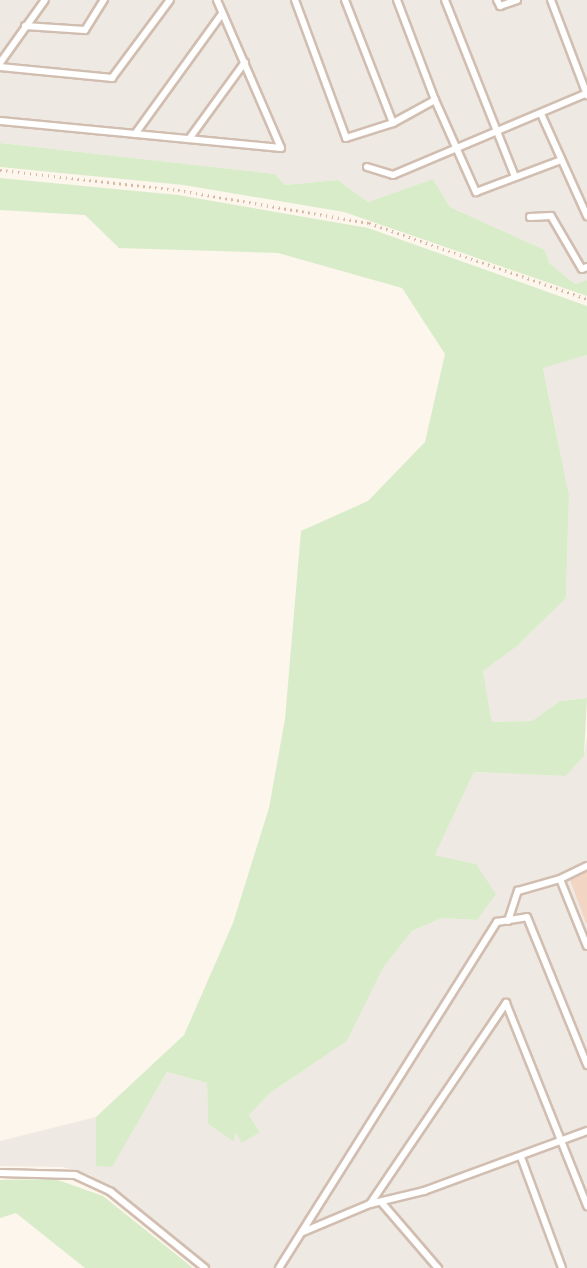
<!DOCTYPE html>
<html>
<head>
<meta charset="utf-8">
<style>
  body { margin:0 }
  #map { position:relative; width:587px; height:1268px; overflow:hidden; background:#fdf6ec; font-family:Ubuntu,sans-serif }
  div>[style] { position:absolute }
  .industrial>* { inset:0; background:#efe9e4 }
  .green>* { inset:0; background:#d8ecc9 }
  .building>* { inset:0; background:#f3d5c3 }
  .path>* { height:3px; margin-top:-1.5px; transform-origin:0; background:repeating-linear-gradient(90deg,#d9b8a5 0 1.5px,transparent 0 6px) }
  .roads { filter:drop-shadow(2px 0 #d1beb0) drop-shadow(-2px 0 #d1beb0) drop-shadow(0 2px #d1beb0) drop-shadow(0 -2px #d1beb0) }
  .service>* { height:6px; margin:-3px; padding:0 3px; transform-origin:3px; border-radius:3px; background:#fff }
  span { translate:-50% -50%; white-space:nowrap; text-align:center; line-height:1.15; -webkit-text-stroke:4.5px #fffaf3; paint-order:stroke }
</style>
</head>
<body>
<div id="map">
  <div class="industrial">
    <i style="clip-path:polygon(0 0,587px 0,587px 280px,575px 284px,549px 263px,545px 250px,450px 207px,433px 179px,368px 202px,338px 180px,285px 185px,275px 174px,0 143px)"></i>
    <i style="clip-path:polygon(587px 355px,587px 698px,560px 701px,532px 721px,492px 722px,483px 671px,516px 647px,566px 598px,569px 495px,543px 367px)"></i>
    <i style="clip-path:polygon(587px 737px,587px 1268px,212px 1268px,90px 1175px,63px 1167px,0 1166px,0 1141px,96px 1117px,96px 1166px,112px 1166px,167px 1072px,207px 1083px,208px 1124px,234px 1142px,234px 1130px,260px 1132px,249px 1115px,270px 1093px,347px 1041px,383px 968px,412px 931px,442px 918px,477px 920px,476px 864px,435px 855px,474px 772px,566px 776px,584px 756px)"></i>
  </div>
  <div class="green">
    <i style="clip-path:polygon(0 143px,275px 174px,285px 185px,338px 180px,368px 202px,433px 179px,450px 207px,545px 250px,549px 263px,575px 284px,587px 280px,587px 296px,344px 212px,184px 185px,0 167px)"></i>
    <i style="clip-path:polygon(0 178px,178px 195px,368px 228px,587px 306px,587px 355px,543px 368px,569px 495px,566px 598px,516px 647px,483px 671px,492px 722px,532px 721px,560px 701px,587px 698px,584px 756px,566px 776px,474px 772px,435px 855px,476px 864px,496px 894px,477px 920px,442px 918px,412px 931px,383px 968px,347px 1041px,270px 1093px,249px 1115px,260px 1132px,242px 1143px,235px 1132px,234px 1142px,208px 1124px,207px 1083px,167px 1072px,112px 1167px,96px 1166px,96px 1117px,184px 1035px,233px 923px,269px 808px,285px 719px,301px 531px,368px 501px,425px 442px,445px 354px,402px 288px,278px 253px,119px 248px,85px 215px,0 210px)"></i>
    <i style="clip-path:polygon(55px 1179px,103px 1196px,193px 1268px,85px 1268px,16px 1213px,0 1218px,0 1180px)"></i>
  </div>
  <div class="building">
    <i style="clip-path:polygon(587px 872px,587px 923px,586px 923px,570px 880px)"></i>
  </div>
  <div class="path">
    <i style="left:0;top:170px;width:179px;rotate:6.4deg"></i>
    <i style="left:178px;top:190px;width:194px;rotate:9.8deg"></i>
    <i style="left:369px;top:223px;width:231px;rotate:19.2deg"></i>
  </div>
  <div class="roads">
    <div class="service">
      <i style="left:295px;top:0;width:147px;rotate:69.7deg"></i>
      <i style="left:346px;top:138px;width:49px;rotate:-17.7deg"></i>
      <i style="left:393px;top:123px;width:48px;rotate:-28.7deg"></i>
      <i style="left:435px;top:100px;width:107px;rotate:-110.8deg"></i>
      <i style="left:345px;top:0;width:132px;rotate:68.7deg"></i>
      <i style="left:445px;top:0;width:190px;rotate:68.4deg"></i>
      <i style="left:497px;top:0;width:7px;rotate:63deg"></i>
      <i style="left:500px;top:6px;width:18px;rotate:-19deg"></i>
      <i style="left:551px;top:0;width:102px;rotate:69.2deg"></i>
      <i style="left:25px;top:26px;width:60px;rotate:3.8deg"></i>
      <i style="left:85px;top:30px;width:36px;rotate:-58deg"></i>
      <i style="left:0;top:63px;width:77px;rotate:-54.5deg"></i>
      <i style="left:0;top:67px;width:113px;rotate:5.6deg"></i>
      <i style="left:112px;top:78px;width:97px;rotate:-53.4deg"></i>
      <i style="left:435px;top:100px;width:101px;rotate:66deg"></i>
      <i style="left:476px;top:192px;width:91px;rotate:-20.6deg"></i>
      <i style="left:542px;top:116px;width:110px;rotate:65.8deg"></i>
      <i style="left:0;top:121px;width:282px;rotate:5.5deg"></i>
      <i style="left:281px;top:148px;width:161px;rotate:-113.4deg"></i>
      <i style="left:135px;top:134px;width:148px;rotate:-54.1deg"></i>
      <i style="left:189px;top:139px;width:95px;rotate:-54deg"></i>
      <i style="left:367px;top:167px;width:27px;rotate:17deg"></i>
      <i style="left:393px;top:175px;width:211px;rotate:-22.9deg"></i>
      <i style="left:530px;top:217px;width:21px;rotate:-3deg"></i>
      <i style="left:551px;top:216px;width:61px;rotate:59.7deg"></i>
      <i style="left:582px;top:269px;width:5px;rotate:-22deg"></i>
      <i style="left:560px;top:879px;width:30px;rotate:-26deg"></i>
      <i style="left:508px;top:921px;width:32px;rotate:-72deg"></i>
      <i style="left:518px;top:891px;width:44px;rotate:-15.9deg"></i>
      <i style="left:560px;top:879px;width:72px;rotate:68.1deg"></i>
      <i style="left:521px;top:1157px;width:118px;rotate:69.7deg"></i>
      <i style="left:0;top:1173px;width:75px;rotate:1.5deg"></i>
      <i style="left:75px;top:1175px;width:40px;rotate:25deg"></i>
      <i style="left:111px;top:1192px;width:121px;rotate:39deg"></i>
      <i style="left:382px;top:1203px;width:86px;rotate:49.3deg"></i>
      <i style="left:370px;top:1204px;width:243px;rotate:-55.9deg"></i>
      <i style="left:506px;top:1003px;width:219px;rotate:68.2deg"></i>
      <i style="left:303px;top:1232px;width:73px;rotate:-22.7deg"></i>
      <i style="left:370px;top:1204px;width:56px;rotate:-13.5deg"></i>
      <i style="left:424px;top:1191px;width:174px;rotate:-20.2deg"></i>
      <i style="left:279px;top:1268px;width:409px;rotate:-57.8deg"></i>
      <i style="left:497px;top:922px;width:30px;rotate:-9deg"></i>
      <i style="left:527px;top:917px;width:160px;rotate:67.9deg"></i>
    </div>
  </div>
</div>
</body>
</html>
